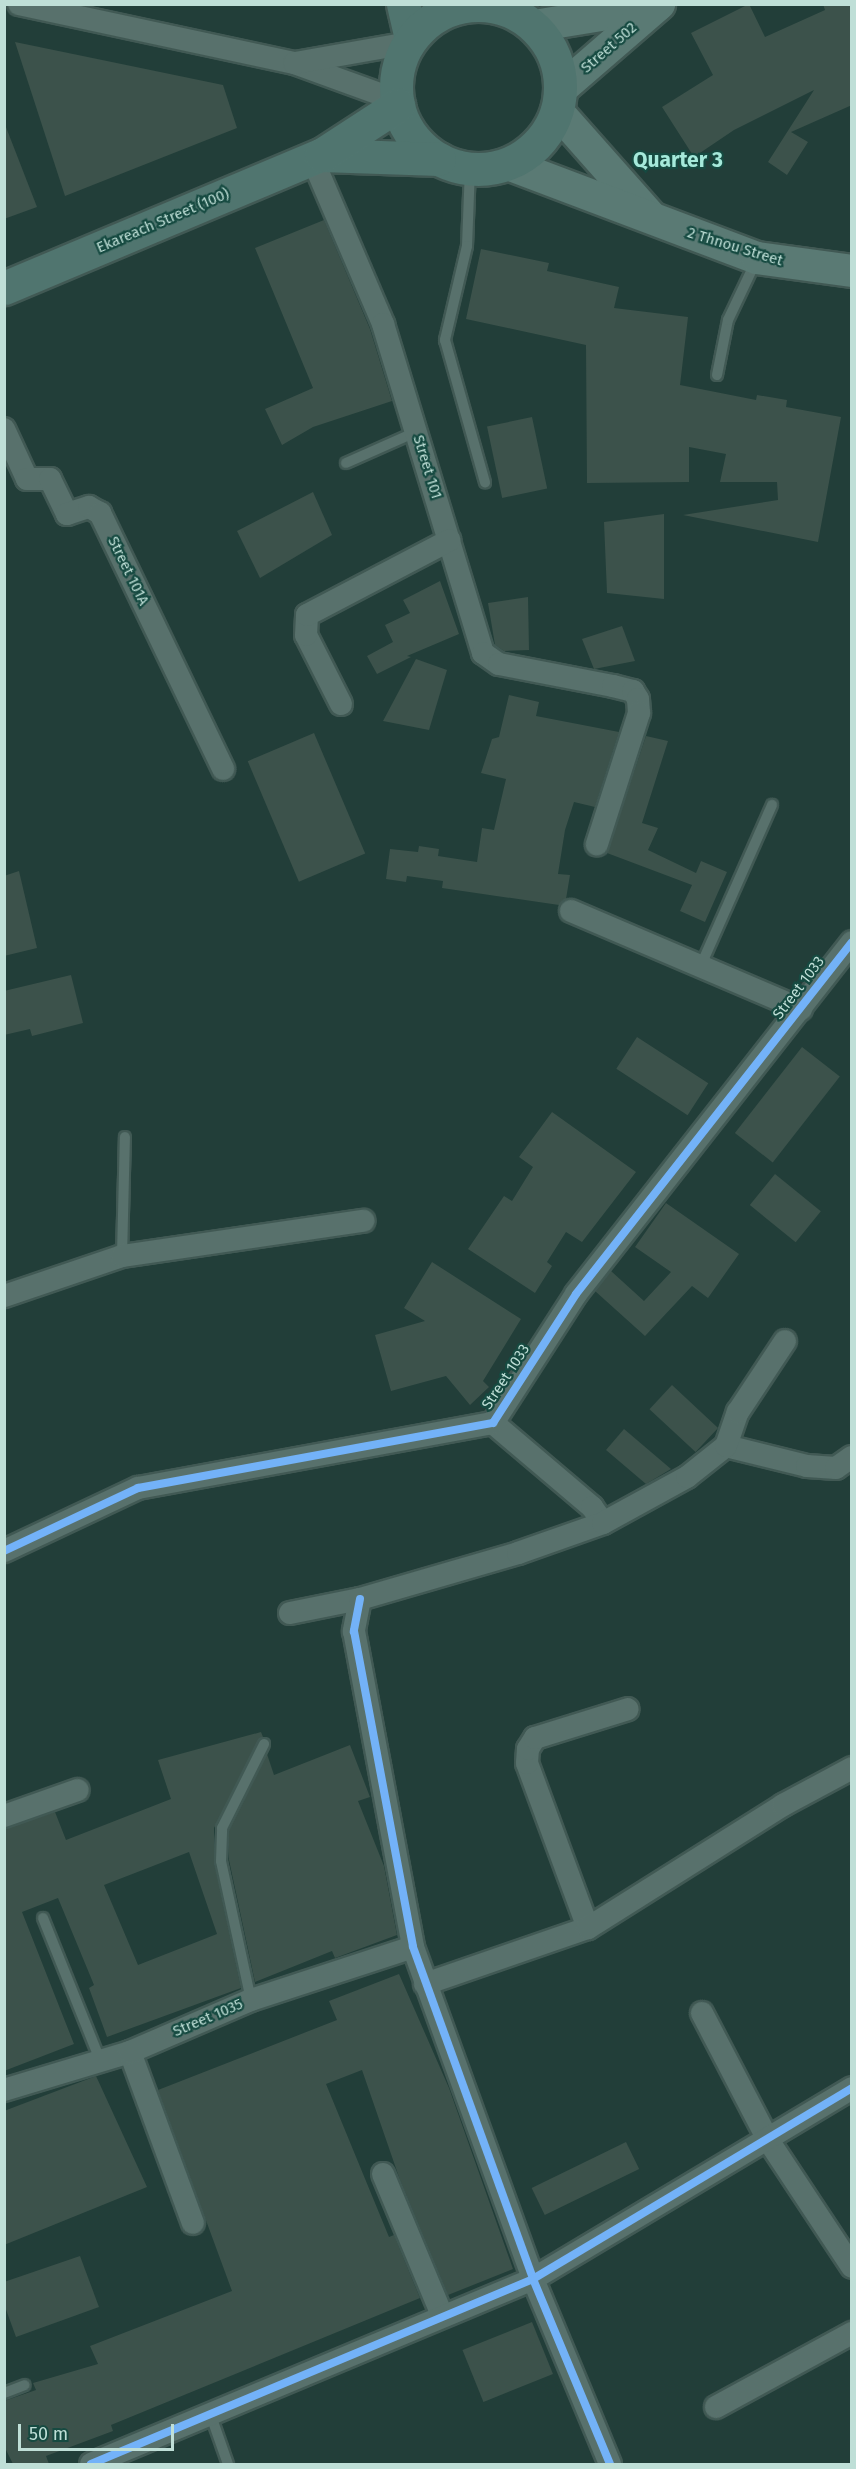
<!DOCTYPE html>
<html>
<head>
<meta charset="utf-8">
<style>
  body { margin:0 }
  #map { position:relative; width:856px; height:2469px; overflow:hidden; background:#223e39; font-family:"Fira Sans",sans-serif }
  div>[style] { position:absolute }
  .building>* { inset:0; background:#3c524b; transform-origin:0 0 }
  .roads { filter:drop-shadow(2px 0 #415954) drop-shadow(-2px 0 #415954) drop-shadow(0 2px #415954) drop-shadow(0 -2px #415954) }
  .lane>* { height:10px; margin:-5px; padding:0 5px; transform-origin:5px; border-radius:5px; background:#58716c }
  .street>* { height:22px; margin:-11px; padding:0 11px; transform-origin:11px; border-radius:11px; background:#58716c }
  .secondary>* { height:32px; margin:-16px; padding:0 16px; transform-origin:16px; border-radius:16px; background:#5a7a74 }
  .primary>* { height:33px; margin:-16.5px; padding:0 16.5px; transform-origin:16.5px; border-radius:16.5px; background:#50756f }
  .primary>.ring { margin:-16.5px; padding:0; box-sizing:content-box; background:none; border:33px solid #50756f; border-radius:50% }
  .cycleway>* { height:8px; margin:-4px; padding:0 4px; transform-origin:4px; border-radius:4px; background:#73b2f8 }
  span { translate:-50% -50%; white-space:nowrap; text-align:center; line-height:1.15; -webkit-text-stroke:4.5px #164a41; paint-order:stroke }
  .street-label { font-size:15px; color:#bfdfd7 }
  .district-label { font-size:21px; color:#a5e9da; font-weight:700 }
  .frame { position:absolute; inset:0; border:6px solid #bfdfd7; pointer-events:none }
  .scale { position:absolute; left:18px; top:2424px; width:156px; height:27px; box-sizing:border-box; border:3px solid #bfdfd7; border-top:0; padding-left:8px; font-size:18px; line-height:21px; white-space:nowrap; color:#bfdfd7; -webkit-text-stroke:4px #164a41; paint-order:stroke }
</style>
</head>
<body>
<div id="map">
  <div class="building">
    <i style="clip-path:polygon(749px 4px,765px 37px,825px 10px,823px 4px,852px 4px,852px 105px,791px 132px,808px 142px,787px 175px,768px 162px,814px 90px,734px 130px,694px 157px,662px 107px,713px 75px,691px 33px)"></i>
    <i style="clip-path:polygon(15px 42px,223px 85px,237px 128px,65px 196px)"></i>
    <i style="clip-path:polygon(4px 122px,37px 207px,4px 219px)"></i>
    <i style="clip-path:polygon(324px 220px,370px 329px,392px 401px,313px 427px,282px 445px,265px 409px,313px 388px,255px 248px)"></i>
    <i style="clip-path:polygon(481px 249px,549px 263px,547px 271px,619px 287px,614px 308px,688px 317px,680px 385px,756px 400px,757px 395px,787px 400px,786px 407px,841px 417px,818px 542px,683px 515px,778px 500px,777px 482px,720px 482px,726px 454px,689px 447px,689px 482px,587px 483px,586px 345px,466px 319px)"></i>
    <i style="left:532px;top:417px;width:73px;height:46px;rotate:78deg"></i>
    <i style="clip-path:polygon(313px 492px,332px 535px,260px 578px,237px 531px)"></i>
    <i style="clip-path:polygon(664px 514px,664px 599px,607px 593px,604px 522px)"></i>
    <i style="clip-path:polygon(440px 581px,459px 634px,407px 656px,411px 657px,377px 674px,367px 656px,393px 642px,385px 625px,410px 613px,403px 600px)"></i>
    <i style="clip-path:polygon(528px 597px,529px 650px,504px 651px,495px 645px,488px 603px)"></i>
    <i style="clip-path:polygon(622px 626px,635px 661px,594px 669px,582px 639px)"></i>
    <i style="clip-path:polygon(416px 659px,447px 670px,429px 730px,383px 721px)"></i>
    <i style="clip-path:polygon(509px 695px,539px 702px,536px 716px,619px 732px,595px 807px,574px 802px,565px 830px,558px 874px,570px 875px,566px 899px,559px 905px,442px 888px,443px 881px,407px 876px,406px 882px,386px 879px,390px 849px,418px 852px,419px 846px,439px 849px,438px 856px,477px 862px,482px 828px,494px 830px,506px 779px,481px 773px,492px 739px,499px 737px)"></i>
    <i style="left:314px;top:733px;width:131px;height:72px;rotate:67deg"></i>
    <i style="clip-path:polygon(646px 736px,668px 741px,642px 823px,658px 828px,648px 850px,696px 873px,701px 861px,727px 872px,705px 922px,680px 911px,692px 885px,607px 853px)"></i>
    <i style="clip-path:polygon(19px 871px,37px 948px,4px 956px,4px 876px)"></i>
    <i style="clip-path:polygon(71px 975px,83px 1023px,32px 1036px,30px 1029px,4px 1035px,4px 991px)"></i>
    <i style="left:637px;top:1037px;width:85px;height:38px;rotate:33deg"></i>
    <i style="left:802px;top:1047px;width:48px;height:109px;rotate:38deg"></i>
    <i style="clip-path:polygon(552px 1112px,636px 1172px,582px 1242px,566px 1232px,547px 1262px,552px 1266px,535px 1293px,468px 1249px,504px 1196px,512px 1201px,533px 1167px,519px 1157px)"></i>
    <i style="left:775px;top:1174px;width:59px;height:40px;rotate:39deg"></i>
    <i style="clip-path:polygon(666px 1203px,739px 1254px,708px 1298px,692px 1286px,645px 1336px,595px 1291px,611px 1271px,644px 1301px,671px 1272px,635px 1247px)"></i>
    <i style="clip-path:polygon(432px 1262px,521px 1319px,483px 1381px,489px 1387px,470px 1405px,446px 1376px,391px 1391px,375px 1335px,425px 1321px,404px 1308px)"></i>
    <i style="left:672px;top:1385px;width:63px;height:33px;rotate:43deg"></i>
    <i style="clip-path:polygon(624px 1429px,671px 1469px,646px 1484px,606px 1450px)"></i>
    <i style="clip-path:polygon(evenodd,261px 1732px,263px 1737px,214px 1828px,214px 1862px,241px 1988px,107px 2037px,89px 1988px,94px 1985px,58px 1898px,22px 1912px,74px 2044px,4px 2071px,4px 1829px,55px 1812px,66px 1840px,171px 1799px,158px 1760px,261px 1732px,189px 1852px,217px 1934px,138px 1965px,104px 1885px,189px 1852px)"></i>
    <i style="clip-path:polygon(350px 1745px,370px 1797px,358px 1801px,384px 1866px,397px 1935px,335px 1958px,332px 1951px,255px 1982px,229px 1860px,229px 1830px,267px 1754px,274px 1775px)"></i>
    <i style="clip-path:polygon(399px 1974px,449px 2088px,513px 2269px,448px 2295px,400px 2180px,362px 2070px,326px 2084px,389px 2237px,394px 2235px,420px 2298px,111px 2425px,113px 2431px,46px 2456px,49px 2464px,13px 2464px,4px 2446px,4px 2401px,36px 2390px,33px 2383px,98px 2364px,90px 2346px,232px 2291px,158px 2090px,337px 2020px,329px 2001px)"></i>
    <i style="clip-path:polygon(96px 2076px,147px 2187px,4px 2245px,4px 2111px)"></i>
    <i style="left:626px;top:2142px;width:30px;height:105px;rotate:64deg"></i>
    <i style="clip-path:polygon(80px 2256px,99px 2307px,16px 2337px,4px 2304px,4px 2282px)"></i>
    <i style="left:532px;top:2322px;width:56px;height:75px;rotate:68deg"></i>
  </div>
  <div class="roads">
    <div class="lane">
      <i style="left:470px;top:168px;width:78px;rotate:92.2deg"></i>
      <i style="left:467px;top:246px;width:97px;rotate:103.2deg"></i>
      <i style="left:445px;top:340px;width:148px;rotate:74.3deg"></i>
      <i style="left:717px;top:375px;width:56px;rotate:-78.7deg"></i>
      <i style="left:728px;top:320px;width:68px;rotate:-64.6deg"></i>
      <i style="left:346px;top:463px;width:77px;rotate:-23.9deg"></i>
      <i style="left:702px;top:963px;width:173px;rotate:-66.1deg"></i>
      <i style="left:122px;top:1256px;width:119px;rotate:-88.6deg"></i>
      <i style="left:43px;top:1918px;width:153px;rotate:68.1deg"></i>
      <i style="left:251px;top:2000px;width:142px;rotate:-102.2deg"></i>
      <i style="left:221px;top:1861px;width:33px;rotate:-88deg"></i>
      <i style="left:222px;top:1828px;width:94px;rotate:-63.4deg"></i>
      <i style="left:4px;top:2393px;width:22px;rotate:-21deg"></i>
      <i style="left:210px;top:2413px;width:54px;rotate:70.6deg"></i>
    </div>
    <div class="street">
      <i style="left:19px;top:4px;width:281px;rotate:12.1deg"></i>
      <i style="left:294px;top:63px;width:109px;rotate:19.9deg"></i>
      <i style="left:518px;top:4px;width:12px;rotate:81deg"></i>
      <i style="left:466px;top:5px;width:1px;rotate:-90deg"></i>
      <i style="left:295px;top:63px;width:115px;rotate:-10deg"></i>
      <i style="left:312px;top:158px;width:181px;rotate:66.8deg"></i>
      <i style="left:383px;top:324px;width:344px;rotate:73.1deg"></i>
      <i style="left:483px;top:653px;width:19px;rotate:35deg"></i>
      <i style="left:499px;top:664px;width:116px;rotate:10.9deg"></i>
      <i style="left:613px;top:686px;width:21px;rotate:14deg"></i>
      <i style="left:633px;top:691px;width:9px;rotate:58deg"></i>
      <i style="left:638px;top:699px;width:14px;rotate:86deg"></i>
      <i style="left:639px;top:713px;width:138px;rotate:107.8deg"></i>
      <i style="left:4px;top:429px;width:55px;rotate:65.3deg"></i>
      <i style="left:27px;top:479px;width:23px"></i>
      <i style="left:50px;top:479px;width:39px;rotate:64deg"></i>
      <i style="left:67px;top:514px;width:23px;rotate:-18deg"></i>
      <i style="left:89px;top:507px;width:13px;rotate:29deg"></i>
      <i style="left:100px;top:513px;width:284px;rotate:64.3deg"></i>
      <i style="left:341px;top:704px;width:77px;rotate:-116.9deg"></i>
      <i style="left:306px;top:635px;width:20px;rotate:-87deg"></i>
      <i style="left:307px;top:615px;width:161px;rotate:-27.7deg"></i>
      <i style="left:571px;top:911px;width:250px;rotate:23.1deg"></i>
      <i style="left:4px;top:1296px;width:125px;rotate:-18.7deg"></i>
      <i style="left:122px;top:1256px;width:244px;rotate:-8.3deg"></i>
      <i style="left:493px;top:1423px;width:130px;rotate:40.3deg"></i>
      <i style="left:592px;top:1507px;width:19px;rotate:55deg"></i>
      <i style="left:726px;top:1446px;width:83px;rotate:13.9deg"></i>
      <i style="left:807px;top:1466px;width:29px;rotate:4deg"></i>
      <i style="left:836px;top:1468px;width:19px;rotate:-35deg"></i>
      <i style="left:4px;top:1551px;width:148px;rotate:-25.2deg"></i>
      <i style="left:138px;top:1488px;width:361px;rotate:-10.4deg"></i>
      <i style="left:493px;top:1423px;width:153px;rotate:-57.2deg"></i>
      <i style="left:576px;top:1294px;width:447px;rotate:-51.9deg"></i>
      <i style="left:360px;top:1599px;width:33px;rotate:101deg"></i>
      <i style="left:354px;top:1631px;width:321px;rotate:79.4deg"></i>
      <i style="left:413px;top:1947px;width:353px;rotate:70.1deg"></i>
      <i style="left:533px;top:2279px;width:200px;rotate:67.4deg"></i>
      <i style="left:290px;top:1613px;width:71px;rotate:-11.3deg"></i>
      <i style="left:360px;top:1599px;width:165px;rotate:-16.2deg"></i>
      <i style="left:518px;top:1553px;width:90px;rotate:-19.4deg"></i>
      <i style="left:603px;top:1523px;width:96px;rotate:-28.7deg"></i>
      <i style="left:687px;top:1477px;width:50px;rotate:-38.5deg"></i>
      <i style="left:726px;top:1446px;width:36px;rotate:-71deg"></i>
      <i style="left:738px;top:1412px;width:85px;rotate:-56.5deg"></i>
      <i style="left:4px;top:1816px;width:78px;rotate:-19.4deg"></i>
      <i style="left:588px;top:1928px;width:176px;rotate:-110.3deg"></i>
      <i style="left:527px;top:1763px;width:14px;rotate:-86deg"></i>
      <i style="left:528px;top:1749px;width:13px;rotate:-58deg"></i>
      <i style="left:535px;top:1738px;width:97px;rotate:-17.3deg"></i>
      <i style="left:425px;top:1984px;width:172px;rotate:-19deg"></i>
      <i style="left:588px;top:1928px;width:231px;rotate:-32.2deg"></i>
      <i style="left:783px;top:1805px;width:78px;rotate:-28.2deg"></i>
      <i style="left:702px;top:2013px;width:143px;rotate:62.5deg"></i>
      <i style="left:768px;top:2140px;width:152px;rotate:56.5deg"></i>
      <i style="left:130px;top:2052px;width:182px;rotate:69.8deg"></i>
      <i style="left:4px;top:2090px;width:132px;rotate:-16.8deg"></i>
      <i style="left:130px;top:2052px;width:132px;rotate:-23.3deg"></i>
      <i style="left:251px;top:2000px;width:170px;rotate:-18.1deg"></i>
      <i style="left:383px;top:2174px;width:153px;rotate:67.3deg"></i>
      <i style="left:716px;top:2407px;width:155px;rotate:-28.6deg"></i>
      <i style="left:91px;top:2464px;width:479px;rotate:-22.7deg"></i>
      <i style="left:533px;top:2279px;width:372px;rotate:-30.9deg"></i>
    </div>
    <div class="secondary">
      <i style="left:534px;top:26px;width:124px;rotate:-9.3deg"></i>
      <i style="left:561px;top:89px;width:130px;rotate:-40.9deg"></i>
      <i style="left:557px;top:111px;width:140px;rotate:48.5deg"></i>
      <i style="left:508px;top:164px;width:266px;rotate:20.7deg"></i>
      <i style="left:757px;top:258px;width:96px;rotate:7.8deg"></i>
    </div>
    <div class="primary">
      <i style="left:403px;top:4px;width:35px;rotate:77deg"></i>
      <i class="ring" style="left:396px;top:5px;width:131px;height:131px"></i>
      <i style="left:321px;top:155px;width:118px;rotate:1.9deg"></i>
      <i style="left:4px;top:288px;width:344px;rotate:-22.8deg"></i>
      <i style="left:321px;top:155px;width:92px;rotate:-33deg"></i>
    </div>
  </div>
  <div class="cycleway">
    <i style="left:4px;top:1551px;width:148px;rotate:-25.2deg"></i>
    <i style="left:138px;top:1488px;width:361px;rotate:-10.4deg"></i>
    <i style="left:493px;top:1423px;width:153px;rotate:-57.2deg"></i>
    <i style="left:576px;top:1294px;width:447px;rotate:-51.9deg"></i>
    <i style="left:360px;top:1599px;width:33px;rotate:101deg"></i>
    <i style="left:354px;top:1631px;width:321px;rotate:79.4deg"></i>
    <i style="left:413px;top:1947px;width:353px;rotate:70.1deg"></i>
    <i style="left:533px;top:2279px;width:200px;rotate:67.4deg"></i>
    <i style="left:91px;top:2464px;width:479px;rotate:-22.7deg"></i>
    <i style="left:533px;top:2279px;width:372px;rotate:-30.9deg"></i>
  </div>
  <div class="street-label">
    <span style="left:609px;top:48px;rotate:-41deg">Street 502</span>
    <span style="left:163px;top:221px;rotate:-23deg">Ekareach Street (100)</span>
    <span style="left:735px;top:247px;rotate:17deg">2 Thnou Street</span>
    <span style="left:427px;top:467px;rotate:73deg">Street 101</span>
    <span style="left:128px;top:571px;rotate:64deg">Street 101A</span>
    <span style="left:799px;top:988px;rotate:-53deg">Street 1033</span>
    <span style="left:506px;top:1377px;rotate:-57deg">Street 1033</span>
    <span style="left:208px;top:2018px;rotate:-23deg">Street 1035</span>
  </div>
  <div class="district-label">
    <span style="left:678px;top:160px">Quarter 3</span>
  </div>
  <div class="frame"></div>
  <div class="scale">50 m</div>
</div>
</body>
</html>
